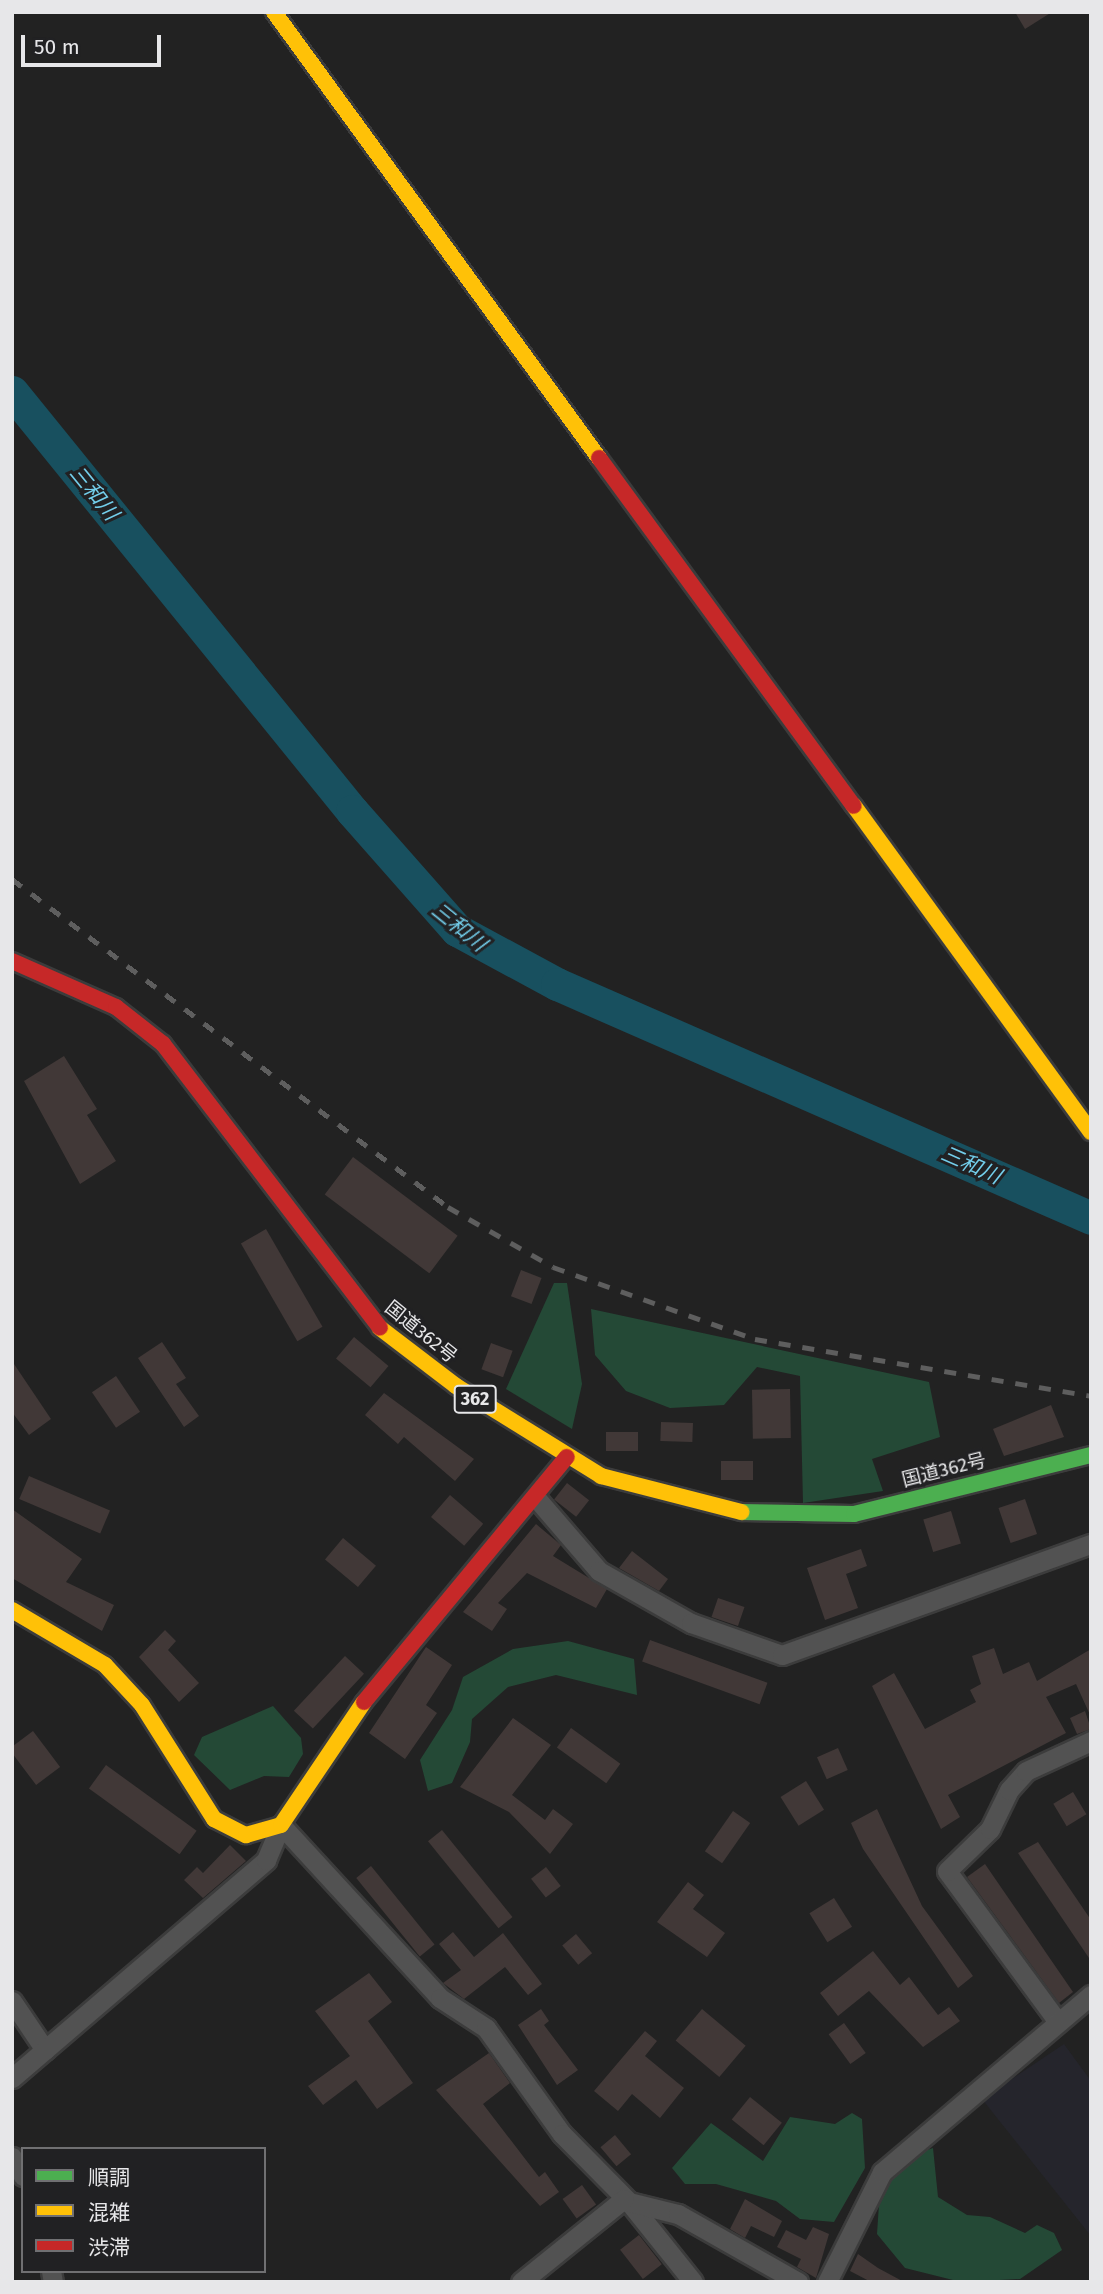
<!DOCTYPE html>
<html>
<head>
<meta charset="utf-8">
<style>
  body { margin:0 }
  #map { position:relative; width:1103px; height:2294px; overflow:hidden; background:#222; font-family:"Fira Sans","Noto Sans JP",sans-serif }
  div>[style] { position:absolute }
  .built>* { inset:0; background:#25252c }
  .green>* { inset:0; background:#244936 }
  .river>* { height:33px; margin:-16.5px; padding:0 16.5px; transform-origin:16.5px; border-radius:16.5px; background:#18505f }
  .building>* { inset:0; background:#413837; transform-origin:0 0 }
  .roads { filter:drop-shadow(2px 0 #3c3c3c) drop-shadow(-2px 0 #3c3c3c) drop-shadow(0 2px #3c3c3c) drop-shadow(0 -2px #3c3c3c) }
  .street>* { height:19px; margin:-9.5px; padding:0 9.5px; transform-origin:9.5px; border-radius:9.5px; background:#525252 }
  .fast>* { height:16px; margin:-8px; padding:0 8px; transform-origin:8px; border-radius:8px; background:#4caf50 }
  .slow>* { height:16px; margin:-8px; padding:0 8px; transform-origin:8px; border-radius:8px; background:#ffc107 }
  .jam>* { height:16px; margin:-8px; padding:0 8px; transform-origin:8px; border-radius:8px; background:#c62828 }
  .rail>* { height:5px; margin-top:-2.5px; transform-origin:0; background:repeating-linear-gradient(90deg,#5e5e5e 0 12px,transparent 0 24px) }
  span { translate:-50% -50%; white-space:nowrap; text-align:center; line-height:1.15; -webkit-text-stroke:6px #212123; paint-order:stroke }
  .shield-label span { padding:2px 5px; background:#212123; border:2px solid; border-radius:5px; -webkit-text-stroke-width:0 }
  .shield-label { font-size:18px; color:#e7e7e9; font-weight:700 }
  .street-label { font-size:19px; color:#e7e7e9 }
  .water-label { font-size:21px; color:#73ceeb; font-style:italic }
  .frame { position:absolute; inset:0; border:14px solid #e7e7e9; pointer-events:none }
  .legend { position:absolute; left:21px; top:2147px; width:245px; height:126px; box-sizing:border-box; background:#212123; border:2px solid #707072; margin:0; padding:9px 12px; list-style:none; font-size:21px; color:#e7e7e9 }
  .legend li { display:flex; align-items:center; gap:14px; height:35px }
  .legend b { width:35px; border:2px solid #707072 }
  .scale { position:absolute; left:21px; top:35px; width:140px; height:32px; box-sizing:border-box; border:4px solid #e7e7e9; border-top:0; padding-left:9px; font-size:21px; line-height:24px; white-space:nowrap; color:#e7e7e9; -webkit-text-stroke:5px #212123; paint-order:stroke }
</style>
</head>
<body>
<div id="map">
  <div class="built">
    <i style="clip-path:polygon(1064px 2044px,1091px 2081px,1091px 2236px,982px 2099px)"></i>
  </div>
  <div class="green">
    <i style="clip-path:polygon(554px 1283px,567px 1283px,582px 1384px,572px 1429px,506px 1389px)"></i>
    <i style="clip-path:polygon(591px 1309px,929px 1382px,940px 1437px,872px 1459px,883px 1491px,803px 1503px,800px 1376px,757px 1367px,724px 1405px,670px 1408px,626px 1391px,595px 1355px)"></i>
    <i style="clip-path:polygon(568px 1641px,634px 1659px,637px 1695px,556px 1675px,508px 1687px,472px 1719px,470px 1742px,452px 1783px,428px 1791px,420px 1760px,452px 1710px,463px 1677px,513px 1649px)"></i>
    <i style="clip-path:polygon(273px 1706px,301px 1738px,303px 1754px,289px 1777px,264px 1776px,230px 1790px,194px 1755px,202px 1737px)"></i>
    <i style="clip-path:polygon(852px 2113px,862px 2119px,865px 2168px,834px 2222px,800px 2219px,776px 2201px,716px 2184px,685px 2184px,672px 2168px,711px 2123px,763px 2161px,790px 2117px,835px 2124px)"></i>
    <i style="clip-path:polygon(933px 2148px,938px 2197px,967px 2215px,990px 2217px,1025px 2233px,1037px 2225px,1054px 2233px,1062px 2250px,1020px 2279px,961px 2282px,905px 2268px,877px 2234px,879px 2204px,890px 2174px,910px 2156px)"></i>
  </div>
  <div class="river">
    <i style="left:12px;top:392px;width:540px;rotate:50.94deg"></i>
    <i style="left:352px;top:811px;width:159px;rotate:48.6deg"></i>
    <i style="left:457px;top:930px;width:114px;rotate:28.4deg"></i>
    <i style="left:557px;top:984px;width:583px;rotate:23.66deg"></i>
  </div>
  <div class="building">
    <i style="clip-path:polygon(1015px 12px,1052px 12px,1025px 29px)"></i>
    <i style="clip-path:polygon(64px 1056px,97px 1109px,87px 1115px,116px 1161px,80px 1184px,24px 1081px)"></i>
    <i style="left:353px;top:1157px;width:131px;height:47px;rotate:37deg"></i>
    <i style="left:266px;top:1229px;width:113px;height:29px;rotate:60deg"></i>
    <i style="left:521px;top:1270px;width:22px;height:28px;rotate:21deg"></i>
    <i style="left:354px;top:1337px;width:45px;height:28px;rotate:40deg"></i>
    <i style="clip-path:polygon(162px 1342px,186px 1378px,176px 1384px,199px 1416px,184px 1427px,138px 1358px)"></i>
    <i style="left:491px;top:1343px;width:23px;height:28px;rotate:20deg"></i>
    <i style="clip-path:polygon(12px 1361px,51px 1419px,29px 1435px,12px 1412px)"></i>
    <i style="left:116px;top:1376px;width:43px;height:29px;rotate:56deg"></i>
    <i style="left:790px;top:1389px;width:49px;height:38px;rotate:89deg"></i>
    <i style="clip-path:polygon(384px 1393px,474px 1459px,455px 1481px,404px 1437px,398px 1444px,365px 1415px)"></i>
    <i style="clip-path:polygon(1051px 1405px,1064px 1437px,1004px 1456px,993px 1429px)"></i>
    <i style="left:661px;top:1422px;width:32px;height:19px;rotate:2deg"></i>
    <i style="left:606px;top:1432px;width:32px;height:19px"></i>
    <i style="left:721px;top:1461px;width:32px;height:19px"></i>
    <i style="left:29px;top:1476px;width:88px;height:25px;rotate:23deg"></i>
    <i style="left:567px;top:1483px;width:28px;height:21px;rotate:38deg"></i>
    <i style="left:450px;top:1495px;width:44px;height:29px;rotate:41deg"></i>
    <i style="left:1025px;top:1499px;width:37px;height:28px;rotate:71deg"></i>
    <i style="clip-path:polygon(12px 1509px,82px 1559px,66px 1582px,114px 1605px,102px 1631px,12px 1578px)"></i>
    <i style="left:951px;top:1511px;width:34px;height:29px;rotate:73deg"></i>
    <i style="clip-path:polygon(536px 1524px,561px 1545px,553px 1556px,607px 1589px,596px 1608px,527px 1573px,498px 1603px,507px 1609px,492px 1631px,463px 1612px)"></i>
    <i style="left:343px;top:1538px;width:43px;height:28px;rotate:40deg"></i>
    <i style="clip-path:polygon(861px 1549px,867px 1566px,846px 1574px,858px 1608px,825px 1620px,807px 1568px)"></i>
    <i style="clip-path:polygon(632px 1551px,668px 1579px,659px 1591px,619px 1568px)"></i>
    <i style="left:718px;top:1598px;width:28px;height:20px;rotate:19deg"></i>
    <i style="clip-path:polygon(165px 1630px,176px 1641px,168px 1650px,199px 1683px,179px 1702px,139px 1657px)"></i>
    <i style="left:650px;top:1640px;width:125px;height:23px;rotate:20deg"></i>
    <i style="clip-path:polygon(426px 1647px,452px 1665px,426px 1705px,437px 1713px,405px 1759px,369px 1733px)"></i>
    <i style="clip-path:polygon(994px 1648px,1003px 1674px,1029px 1662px,1037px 1681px,1091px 1649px,1091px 1717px,1076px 1684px,1046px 1697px,1066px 1733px,948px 1795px,960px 1817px,941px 1829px,872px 1686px,894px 1673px,925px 1729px,976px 1702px,970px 1690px,981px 1684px,972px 1656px)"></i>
    <i style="left:345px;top:1656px;width:26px;height:75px;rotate:43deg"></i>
    <i style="clip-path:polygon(1085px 1711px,1091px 1729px,1077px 1734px,1070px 1718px)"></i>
    <i style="clip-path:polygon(513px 1718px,551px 1745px,512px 1795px,545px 1820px,553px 1809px,573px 1824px,550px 1854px,509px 1812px,460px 1787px)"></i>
    <i style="left:571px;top:1728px;width:61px;height:24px;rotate:36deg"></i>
    <i style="left:33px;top:1731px;width:45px;height:30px;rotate:53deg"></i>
    <i style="left:838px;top:1748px;width:24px;height:23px;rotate:66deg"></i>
    <i style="left:106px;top:1765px;width:112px;height:29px;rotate:36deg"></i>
    <i style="left:806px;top:1781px;width:34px;height:30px;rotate:58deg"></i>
    <i style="left:1073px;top:1792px;width:26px;height:23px;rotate:59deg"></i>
    <i style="clip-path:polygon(877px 1809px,922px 1906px,973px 1976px,958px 1988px,863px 1849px,851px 1823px)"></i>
    <i style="left:733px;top:1811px;width:21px;height:49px;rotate:35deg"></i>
    <i style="left:442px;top:1830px;width:112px;height:18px;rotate:51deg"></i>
    <i style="clip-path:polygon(1038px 1842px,1091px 1920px,1091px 1961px,1018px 1853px)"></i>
    <i style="clip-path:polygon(230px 1845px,246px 1861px,203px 1898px,184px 1880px,197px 1867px,203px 1873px)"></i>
    <i style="clip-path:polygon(985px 1864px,1073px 1992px,1059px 2003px,967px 1877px)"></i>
    <i style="left:371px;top:1866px;width:101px;height:19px;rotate:51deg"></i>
    <i style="left:546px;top:1867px;width:24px;height:19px;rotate:52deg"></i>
    <i style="clip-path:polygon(688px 1882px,704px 1895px,693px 1909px,725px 1933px,707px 1957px,657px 1922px)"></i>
    <i style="left:834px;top:1898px;width:34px;height:29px;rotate:58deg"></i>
    <i style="clip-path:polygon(453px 1932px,474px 1957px,503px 1933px,542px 1984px,528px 1995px,505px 1967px,464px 1999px,443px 1983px,461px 1970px,439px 1944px)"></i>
    <i style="left:576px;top:1934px;width:25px;height:18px;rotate:50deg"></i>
    <i style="clip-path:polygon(873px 1951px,900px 1985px,909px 1977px,938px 2015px,949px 2007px,960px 2021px,923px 2047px,869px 1991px,838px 2016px,820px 1993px)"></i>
    <i style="clip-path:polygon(369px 1973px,392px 2002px,368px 2021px,413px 2083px,377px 2109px,356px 2080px,323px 2105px,308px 2086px,350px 2056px,315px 2011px)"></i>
    <i style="clip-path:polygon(541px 2009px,549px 2021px,544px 2025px,578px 2070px,557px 2085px,518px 2025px)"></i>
    <i style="left:702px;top:2009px;width:57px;height:41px;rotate:40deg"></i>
    <i style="left:844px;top:2023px;width:37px;height:19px;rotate:54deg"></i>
    <i style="clip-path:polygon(645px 2031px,657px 2041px,645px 2056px,684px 2088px,660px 2118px,632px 2094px,618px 2111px,594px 2091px)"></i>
    <i style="clip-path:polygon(489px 2053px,510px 2083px,483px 2104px,539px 2177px,545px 2172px,559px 2192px,540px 2206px,436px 2090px)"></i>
    <i style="left:750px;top:2097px;width:41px;height:29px;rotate:39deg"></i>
    <i style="left:615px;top:2135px;width:25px;height:19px;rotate:50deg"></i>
    <i style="left:582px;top:2185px;width:24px;height:24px;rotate:54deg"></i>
    <i style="clip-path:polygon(745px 2199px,782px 2221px,774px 2237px,751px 2226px,745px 2238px,730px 2229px)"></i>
    <i style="clip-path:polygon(813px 2227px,829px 2234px,816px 2278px,797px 2267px,801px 2259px,777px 2247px,786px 2230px,806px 2240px)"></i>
    <i style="left:639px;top:2235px;width:37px;height:24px;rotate:52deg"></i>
    <i style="clip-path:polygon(858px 2254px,878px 2268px,904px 2282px,871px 2282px,850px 2271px)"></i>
  </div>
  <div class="roads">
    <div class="street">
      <i style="left:537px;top:1499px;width:95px;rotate:49.3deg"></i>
      <i style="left:599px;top:1571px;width:106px;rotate:29.5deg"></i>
      <i style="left:691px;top:1623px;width:96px;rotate:19.4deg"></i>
      <i style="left:782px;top:1655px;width:328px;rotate:-19.8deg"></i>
      <i style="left:12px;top:2001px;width:59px;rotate:56deg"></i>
      <i style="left:1058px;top:2022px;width:187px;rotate:-126.3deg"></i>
      <i style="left:947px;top:1871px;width:60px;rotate:-44.3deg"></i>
      <i style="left:990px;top:1829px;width:43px;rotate:-64deg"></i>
      <i style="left:1009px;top:1790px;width:25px;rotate:-48deg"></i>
      <i style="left:1026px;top:1771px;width:72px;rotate:-24.8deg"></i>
      <i style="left:12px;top:2078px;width:335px;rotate:-40.6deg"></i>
      <i style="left:266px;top:1860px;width:38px;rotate:-67deg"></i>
      <i style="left:281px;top:1825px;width:235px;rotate:47.4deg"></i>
      <i style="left:440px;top:1998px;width:55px;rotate:33.1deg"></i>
      <i style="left:486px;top:2028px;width:130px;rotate:54.4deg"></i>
      <i style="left:562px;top:2134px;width:95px;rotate:45.4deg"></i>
      <i style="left:629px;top:2202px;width:102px;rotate:51.3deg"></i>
      <i style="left:12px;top:2157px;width:22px;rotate:60deg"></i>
      <i style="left:629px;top:2202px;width:50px;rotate:13.8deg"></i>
      <i style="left:678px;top:2214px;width:138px;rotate:29.5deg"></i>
      <i style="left:51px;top:2271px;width:11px;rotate:80deg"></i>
      <i style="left:521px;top:2282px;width:132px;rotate:-38.9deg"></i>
      <i style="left:827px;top:2282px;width:123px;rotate:-63.4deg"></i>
      <i style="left:882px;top:2172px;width:274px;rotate:-40.3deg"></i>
    </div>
    <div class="fast">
      <i style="left:741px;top:1512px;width:113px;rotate:1deg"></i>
      <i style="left:854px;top:1514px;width:244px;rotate:-14deg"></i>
    </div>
    <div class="slow">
      <i style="left:274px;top:12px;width:552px;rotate:53.92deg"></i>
      <i style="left:854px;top:806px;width:403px;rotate:54deg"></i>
      <i style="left:380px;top:1328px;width:96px;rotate:37.3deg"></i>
      <i style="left:456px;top:1386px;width:171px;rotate:31.8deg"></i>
      <i style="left:601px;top:1476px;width:145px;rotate:14.4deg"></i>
      <i style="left:12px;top:1610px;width:108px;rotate:30.6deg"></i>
      <i style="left:105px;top:1665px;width:54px;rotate:47.2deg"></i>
      <i style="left:142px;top:1705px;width:135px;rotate:57.7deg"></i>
      <i style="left:214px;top:1819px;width:36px;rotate:27deg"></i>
      <i style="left:246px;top:1835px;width:36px;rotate:-16deg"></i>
      <i style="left:281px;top:1825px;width:148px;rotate:-56deg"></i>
    </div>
    <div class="jam">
      <i style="left:599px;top:458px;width:431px;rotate:53.8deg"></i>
      <i style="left:12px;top:961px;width:114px;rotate:23.9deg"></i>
      <i style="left:116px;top:1007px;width:60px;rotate:38.2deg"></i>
      <i style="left:163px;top:1044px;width:357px;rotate:52.6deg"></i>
      <i style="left:364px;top:1702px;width:318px;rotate:-50.4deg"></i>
    </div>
  </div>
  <div class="rail">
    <i style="left:12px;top:879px;width:546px;rotate:36.95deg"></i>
    <i style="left:448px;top:1207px;width:121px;rotate:29.7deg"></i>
    <i style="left:553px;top:1267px;width:214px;rotate:19.6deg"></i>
    <i style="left:755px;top:1339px;width:341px;rotate:9.6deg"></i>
  </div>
  <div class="shield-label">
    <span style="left:475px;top:1399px">362</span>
  </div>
  <div class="street-label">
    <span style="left:421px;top:1332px;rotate:39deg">国道362号</span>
    <span style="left:944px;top:1470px;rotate:-14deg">国道362号</span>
  </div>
  <div class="water-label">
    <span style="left:94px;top:493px;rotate:51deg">三和川</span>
    <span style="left:459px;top:927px;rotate:39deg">三和川</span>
    <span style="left:971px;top:1165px;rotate:24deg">三和川</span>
  </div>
  <div class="frame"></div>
  <ul class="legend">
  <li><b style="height:9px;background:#4caf50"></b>順調</li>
  <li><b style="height:9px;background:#ffc107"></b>混雑</li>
  <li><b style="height:9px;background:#c62828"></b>渋滞</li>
  </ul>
  <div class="scale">50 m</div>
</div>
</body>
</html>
